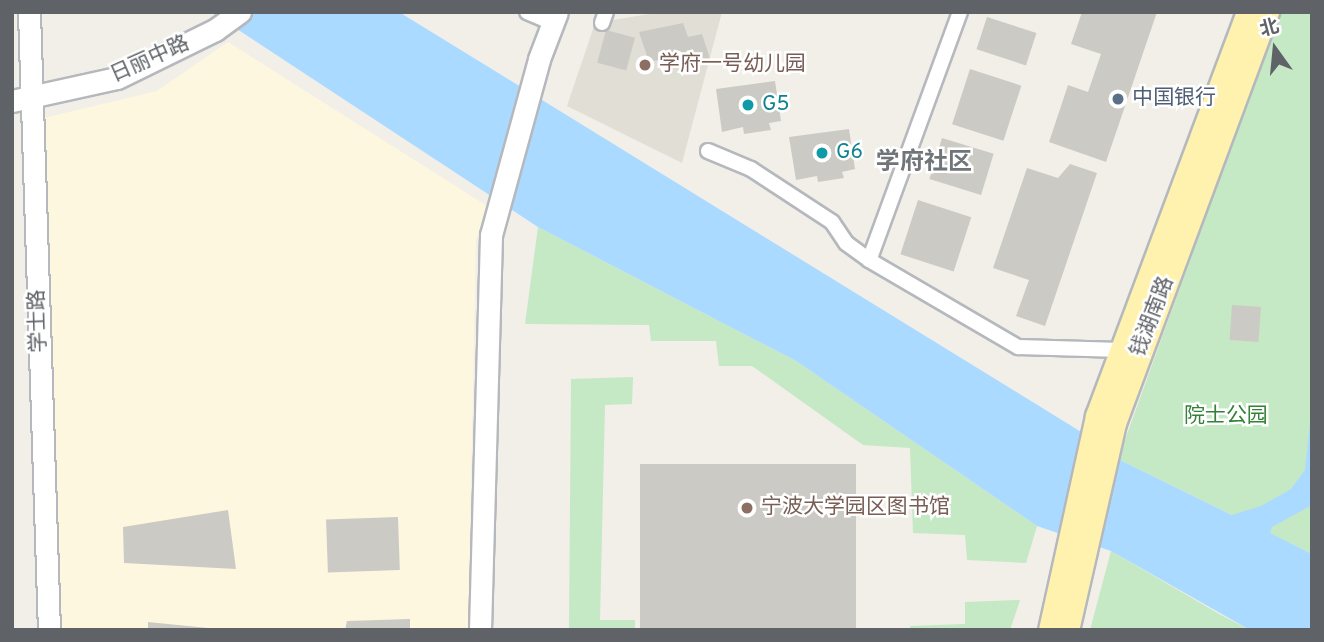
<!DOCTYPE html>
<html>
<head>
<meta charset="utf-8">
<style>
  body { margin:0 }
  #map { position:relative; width:1324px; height:642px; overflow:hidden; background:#f1efe8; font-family:Overpass,"Noto Sans SC",sans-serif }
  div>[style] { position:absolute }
  .commercial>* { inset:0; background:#fef7e0 }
  .education>* { inset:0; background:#e1ded6 }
  .green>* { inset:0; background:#c5e8c5 }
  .water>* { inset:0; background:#aadaff }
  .building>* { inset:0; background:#cccac5; transform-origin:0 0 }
  .roads { filter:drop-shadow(2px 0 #b5b8bc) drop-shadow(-2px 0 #b5b8bc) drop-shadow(0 2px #b5b8bc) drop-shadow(0 -2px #b5b8bc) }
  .street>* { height:14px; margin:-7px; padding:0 7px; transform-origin:7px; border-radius:7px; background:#fff }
  .secondary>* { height:21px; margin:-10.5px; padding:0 10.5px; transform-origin:10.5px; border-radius:10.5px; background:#fff }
  .primary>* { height:23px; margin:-11.5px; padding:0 11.5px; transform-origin:11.5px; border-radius:11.5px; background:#fff2af }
  .dots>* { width:19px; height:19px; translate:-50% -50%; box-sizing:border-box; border:4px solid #fff; border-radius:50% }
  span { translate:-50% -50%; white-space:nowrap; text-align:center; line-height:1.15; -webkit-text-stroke:5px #fff; paint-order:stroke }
  .street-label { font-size:21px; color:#5f6368 }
  .education-label { font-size:21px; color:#785e54 }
  .left { translate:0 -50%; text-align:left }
  .service-label { font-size:21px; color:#4e5e75 }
  .culture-label { font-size:21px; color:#0d838f }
  .park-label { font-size:21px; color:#348238 }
  .quarter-label { font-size:24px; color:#70757a; font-weight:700 }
  .frame { position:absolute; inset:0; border:14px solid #5f6368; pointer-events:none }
  .north { position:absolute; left:1240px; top:14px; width:70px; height:70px; -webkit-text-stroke:5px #fff; paint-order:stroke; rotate:345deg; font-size:19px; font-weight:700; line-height:28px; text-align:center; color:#5f6368 }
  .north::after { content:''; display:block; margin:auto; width:24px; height:32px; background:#5f6368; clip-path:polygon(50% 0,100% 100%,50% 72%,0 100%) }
</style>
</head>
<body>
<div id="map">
  <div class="commercial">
    <i style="clip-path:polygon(228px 42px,487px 206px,476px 241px,468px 630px,58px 630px,44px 118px,157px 91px)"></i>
  </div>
  <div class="education">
    <i style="clip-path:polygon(661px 12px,722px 12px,682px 163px,567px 106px,595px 23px)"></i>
  </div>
  <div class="green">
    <i style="clip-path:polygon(1280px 12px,1312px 12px,1312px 554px,1118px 459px)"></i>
    <i style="clip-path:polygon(538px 227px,796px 361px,1037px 526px,1026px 563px,967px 560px,965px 535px,913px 533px,910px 448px,863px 445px,752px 366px,719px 366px,716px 341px,651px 341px,649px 325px,525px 324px)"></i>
    <i style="clip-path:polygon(633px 377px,632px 404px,605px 405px,600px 620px,635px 620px,635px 630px,569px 630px,571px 379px)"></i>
    <i style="clip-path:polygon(1111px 551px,1221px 615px,1250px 630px,1090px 630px)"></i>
    <i style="clip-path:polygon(1020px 600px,1010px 630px,910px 630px,910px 626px,965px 624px,965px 602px)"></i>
  </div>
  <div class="water">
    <i style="clip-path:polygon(211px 12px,399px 12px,1078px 430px,1118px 459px,1232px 515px,1261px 506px,1291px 489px,1305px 470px,1312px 404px,1312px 505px,1272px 527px,1270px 533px,1312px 554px,1312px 630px,1250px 630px,1111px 551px,1037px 526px,796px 361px,538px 227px)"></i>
  </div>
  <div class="building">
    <i style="clip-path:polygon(1082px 12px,1157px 12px,1106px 162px,1049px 142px,1068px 85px,1088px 92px,1101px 54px,1071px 44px)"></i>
    <i style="left:987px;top:17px;width:52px;height:34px;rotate:18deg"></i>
    <i style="clip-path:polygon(683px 23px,688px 37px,702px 34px,711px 62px,681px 70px,677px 56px,649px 62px,639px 32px)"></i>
    <i style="left:606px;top:30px;width:30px;height:34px;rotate:15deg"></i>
    <i style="left:970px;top:69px;width:54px;height:58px;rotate:18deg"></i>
    <i style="clip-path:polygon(775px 81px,781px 121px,769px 123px,771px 130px,744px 134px,743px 127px,722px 132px,716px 89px)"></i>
    <i style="clip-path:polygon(849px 129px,855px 169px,842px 172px,844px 178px,818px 182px,817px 176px,796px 180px,789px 137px)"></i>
    <i style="left:942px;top:138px;width:54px;height:43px;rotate:17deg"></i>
    <i style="clip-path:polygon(1070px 164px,1097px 173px,1045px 326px,1016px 316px,1029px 280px,993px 268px,1027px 168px,1058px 178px)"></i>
    <i style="left:918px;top:200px;width:56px;height:57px;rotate:18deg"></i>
    <i style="left:1232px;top:305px;width:29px;height:35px;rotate:4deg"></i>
    <i style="left:640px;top:464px;width:216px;height:166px"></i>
    <i style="clip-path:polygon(228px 510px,236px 569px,124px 563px,123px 527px)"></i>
    <i style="left:398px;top:517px;width:53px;height:72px;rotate:88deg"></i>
    <i style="clip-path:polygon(410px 619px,410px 630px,345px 630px,347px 621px)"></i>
    <i style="clip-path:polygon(148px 622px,208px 628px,208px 630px,148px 630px)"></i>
  </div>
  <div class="roads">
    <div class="street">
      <i style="left:527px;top:12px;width:28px;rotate:23deg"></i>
      <i style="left:960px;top:12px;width:264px;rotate:110.1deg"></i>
      <i style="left:869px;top:260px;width:173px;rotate:30.3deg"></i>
      <i style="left:1018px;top:347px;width:104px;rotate:1.7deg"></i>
      <i style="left:602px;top:23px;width:12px;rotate:-70deg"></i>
      <i style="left:708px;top:151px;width:47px;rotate:22.7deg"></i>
      <i style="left:751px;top:169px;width:97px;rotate:33.2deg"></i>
      <i style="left:832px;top:222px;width:25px;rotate:56deg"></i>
      <i style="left:846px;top:243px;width:29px;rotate:36deg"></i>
    </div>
    <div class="secondary">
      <i style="left:29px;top:12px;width:618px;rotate:88.15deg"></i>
      <i style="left:12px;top:101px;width:107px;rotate:-12.4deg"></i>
      <i style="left:117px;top:78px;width:109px;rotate:-26.1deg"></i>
      <i style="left:215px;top:30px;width:31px;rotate:-36deg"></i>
      <i style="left:480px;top:630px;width:395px;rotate:-88.4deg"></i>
      <i style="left:491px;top:235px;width:182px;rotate:-74.7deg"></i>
      <i style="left:539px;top:59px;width:50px;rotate:-69deg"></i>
    </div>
    <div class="primary">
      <i style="left:1050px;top:630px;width:219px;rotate:-77.6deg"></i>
      <i style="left:1097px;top:416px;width:431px;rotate:-69.5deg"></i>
      <i style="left:1067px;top:630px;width:212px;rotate:-77.2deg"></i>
      <i style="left:1114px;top:423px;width:439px;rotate:-69.6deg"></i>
    </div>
  </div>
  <div class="dots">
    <i style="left:645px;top:65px;background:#8d6e63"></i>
    <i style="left:1118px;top:99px;background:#5c6f8a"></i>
    <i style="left:748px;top:105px;background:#0f9aa8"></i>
    <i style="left:822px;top:153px;background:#0f9aa8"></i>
    <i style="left:747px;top:508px;background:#8d6e63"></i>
  </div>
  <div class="street-label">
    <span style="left:150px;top:60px;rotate:-24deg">日丽中路</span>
    <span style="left:1153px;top:317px;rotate:-69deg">钱湖南路</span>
    <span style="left:39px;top:321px;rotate:-92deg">学士路</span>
  </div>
  <div class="education-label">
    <span class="left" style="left:659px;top:65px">学府一号幼儿园</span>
    <span class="left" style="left:761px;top:508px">宁波大学园区图书馆</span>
  </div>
  <div class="service-label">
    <span class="left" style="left:1132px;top:99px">中国银行</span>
  </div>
  <div class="culture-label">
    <span class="left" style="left:762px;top:105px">G5</span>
    <span class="left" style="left:836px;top:153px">G6</span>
  </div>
  <div class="park-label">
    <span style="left:1226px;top:417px">院士公园</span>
  </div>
  <div class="quarter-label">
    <span style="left:924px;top:164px">学府社区</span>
  </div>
  <div class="frame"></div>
  <div class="north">北</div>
</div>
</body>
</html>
